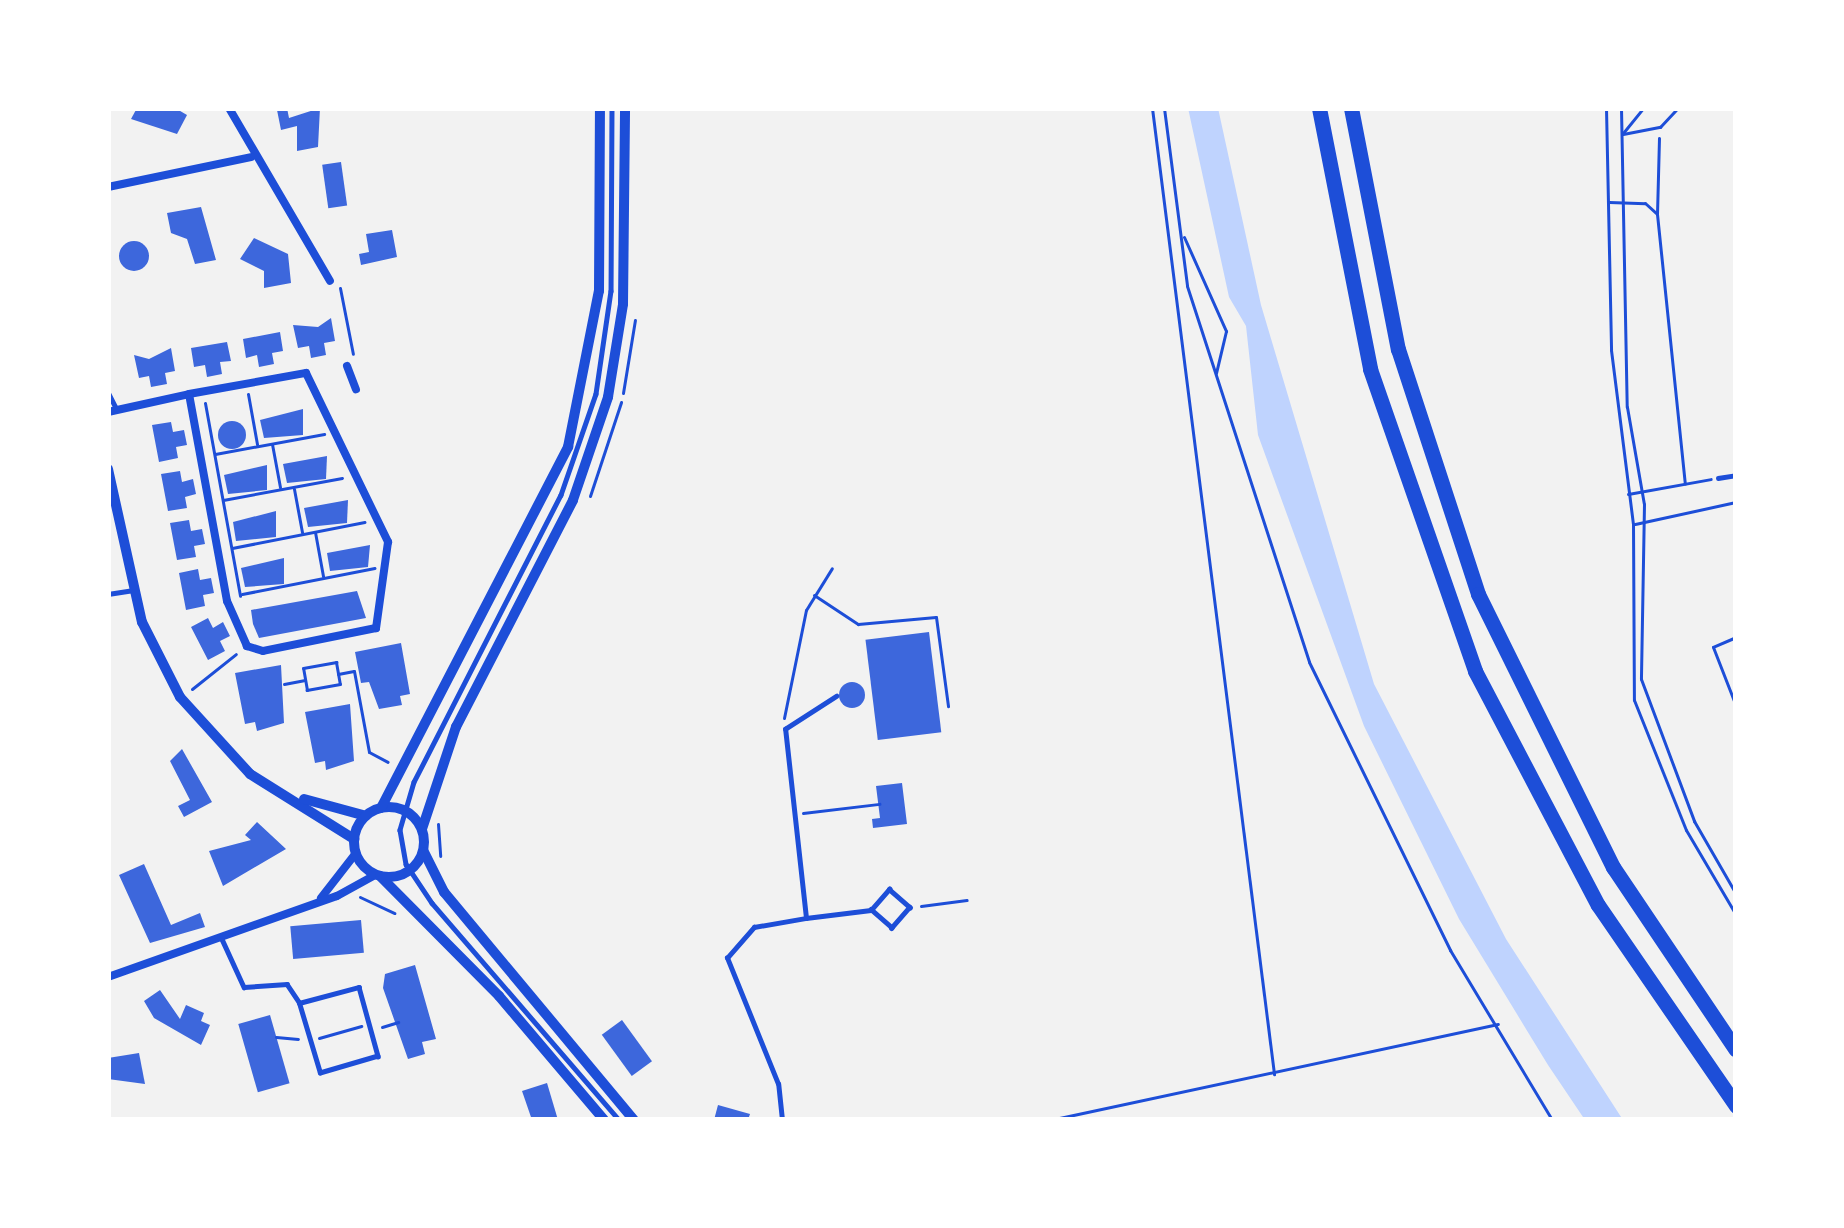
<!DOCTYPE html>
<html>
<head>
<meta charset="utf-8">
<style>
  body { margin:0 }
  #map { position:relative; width:1844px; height:1228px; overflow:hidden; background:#f2f2f2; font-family:Overpass,sans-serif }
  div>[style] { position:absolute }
  .water>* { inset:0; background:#bfd3fe }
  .building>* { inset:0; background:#3d67dc; transform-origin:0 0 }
  .round { border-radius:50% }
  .path>* { height:3px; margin:-1.5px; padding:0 1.5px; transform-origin:1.5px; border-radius:1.5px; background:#1d4ed8 }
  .service>* { height:4.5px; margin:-2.25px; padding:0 2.25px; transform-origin:2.25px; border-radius:2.25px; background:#1d4ed8 }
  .minor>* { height:8px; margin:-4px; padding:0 4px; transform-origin:4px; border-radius:4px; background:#1d4ed8 }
  .tertiary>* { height:10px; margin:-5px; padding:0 5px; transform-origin:5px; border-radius:5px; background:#1d4ed8 }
  .tertiary>.ring { margin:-5px; padding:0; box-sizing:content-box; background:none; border:10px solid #1d4ed8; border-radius:50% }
  .motorway>* { height:15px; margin:-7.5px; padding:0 7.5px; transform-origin:7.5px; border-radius:7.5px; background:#1d4ed8 }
  span { translate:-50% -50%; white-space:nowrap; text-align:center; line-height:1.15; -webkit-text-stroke:10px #fff; paint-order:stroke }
  .frame { position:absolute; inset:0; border:111px solid #fff; pointer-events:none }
</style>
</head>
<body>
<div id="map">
  <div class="water">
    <i style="clip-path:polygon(1188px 108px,1218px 108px,1261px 305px,1374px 684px,1506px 939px,1623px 1120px,1585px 1120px,1548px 1065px,1459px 919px,1364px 726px,1258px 435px,1246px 326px,1229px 297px)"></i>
  </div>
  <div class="building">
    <i style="clip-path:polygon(137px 108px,175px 108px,187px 115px,177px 134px,131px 119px)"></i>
    <i style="clip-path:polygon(287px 108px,289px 118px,320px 108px,318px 147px,297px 151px,297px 126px,281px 130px,277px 110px)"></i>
    <i style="left:341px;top:162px;width:44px;height:19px;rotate:82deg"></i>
    <i style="clip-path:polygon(201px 207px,216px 260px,195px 264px,187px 239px,171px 233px,167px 213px)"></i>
    <i style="clip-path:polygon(392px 230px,397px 257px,361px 265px,359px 254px,369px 252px,366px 234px)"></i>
    <i style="clip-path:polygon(254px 238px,288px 254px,291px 283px,264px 288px,264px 271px,240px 259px)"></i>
    <i class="round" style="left:119px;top:241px;width:30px;height:30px"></i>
    <i style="clip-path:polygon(331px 318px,335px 341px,324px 343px,326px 355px,311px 358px,309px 346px,298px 348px,293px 325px,318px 327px)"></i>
    <i style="clip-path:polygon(280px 332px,283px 351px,272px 353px,274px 364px,259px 367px,257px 355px,246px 358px,243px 339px)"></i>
    <i style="clip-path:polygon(227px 342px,231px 361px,220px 362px,222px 374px,207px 377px,205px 365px,194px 367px,191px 348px)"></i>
    <i style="clip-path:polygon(171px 348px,175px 371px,165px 373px,167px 384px,151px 387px,149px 376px,139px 378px,134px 355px,149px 359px)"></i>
    <i style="clip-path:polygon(303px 409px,303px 435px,264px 438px,260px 420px)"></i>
    <i class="round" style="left:218px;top:421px;width:28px;height:28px"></i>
    <i style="clip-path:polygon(171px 422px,173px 432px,184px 430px,187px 445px,176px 447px,178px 458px,159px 462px,152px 425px)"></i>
    <i style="clip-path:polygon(327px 456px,326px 479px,287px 483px,283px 464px)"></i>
    <i style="clip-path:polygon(267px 465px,267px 490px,228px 494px,224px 475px)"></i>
    <i style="clip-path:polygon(180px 471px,182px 482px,193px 479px,196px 494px,185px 497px,187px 508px,168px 511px,161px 474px)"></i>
    <i style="clip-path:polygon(348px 500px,347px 523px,308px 527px,304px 508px)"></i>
    <i style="clip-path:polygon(276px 511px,276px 537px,236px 541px,233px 522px)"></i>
    <i style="clip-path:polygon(189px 520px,191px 531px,202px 529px,205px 544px,194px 546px,196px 557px,177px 560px,170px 523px)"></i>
    <i style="clip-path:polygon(370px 545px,368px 567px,330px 571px,327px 553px)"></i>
    <i style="clip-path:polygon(284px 558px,284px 584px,245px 587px,241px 568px)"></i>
    <i style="clip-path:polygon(198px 569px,200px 580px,211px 578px,214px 593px,203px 595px,205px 606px,186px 610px,179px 573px)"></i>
    <i style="clip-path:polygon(357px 591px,366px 618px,259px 638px,253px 624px,251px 610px)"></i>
    <i style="clip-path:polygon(208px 618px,213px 628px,223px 622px,230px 636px,220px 641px,225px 651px,208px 660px,191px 627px)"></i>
    <i style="left:929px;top:632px;width:101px;height:64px;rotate:83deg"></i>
    <i style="clip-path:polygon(401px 643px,410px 694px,400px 696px,402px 705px,379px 709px,369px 682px,361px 683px,355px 652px)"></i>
    <i style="clip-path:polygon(281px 665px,284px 723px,257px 731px,255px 722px,245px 724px,235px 673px)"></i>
    <i class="round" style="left:839px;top:682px;width:26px;height:26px"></i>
    <i style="clip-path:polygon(350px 704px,354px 761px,326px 770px,325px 761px,315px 763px,305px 712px)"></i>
    <i style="clip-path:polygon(182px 749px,212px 802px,184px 817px,178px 806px,190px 800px,170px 761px)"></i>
    <i style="clip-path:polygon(902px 783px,907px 824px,873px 828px,872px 819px,880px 818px,876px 786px)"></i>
    <i style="clip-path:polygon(257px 822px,286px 849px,223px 886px,209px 851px,251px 840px,245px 835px)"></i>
    <i style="clip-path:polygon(144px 864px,171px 925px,200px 913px,205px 927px,150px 943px,119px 875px)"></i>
    <i style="left:361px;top:920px;width:33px;height:71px;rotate:85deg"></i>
    <i style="clip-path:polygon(415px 965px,436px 1039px,422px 1042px,425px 1054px,408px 1059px,383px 988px,385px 974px)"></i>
    <i style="clip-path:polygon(160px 990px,180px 1019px,186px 1005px,204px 1013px,201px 1021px,210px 1025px,201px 1045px,154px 1018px,144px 1001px)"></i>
    <i style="left:270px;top:1015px;width:71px;height:33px;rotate:74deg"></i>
    <i style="left:622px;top:1020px;width:51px;height:25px;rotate:54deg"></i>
    <i style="clip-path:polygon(139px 1053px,145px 1084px,108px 1079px,108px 1058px)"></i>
    <i style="clip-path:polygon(547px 1083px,558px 1120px,532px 1120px,522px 1091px)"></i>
    <i style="clip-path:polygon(718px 1105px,750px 1114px,748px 1120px,714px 1120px)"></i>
  </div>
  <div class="path">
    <i style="left:1152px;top:108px;width:974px;rotate:82.8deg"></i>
    <i style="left:1164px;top:108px;width:179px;rotate:82.6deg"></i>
    <i style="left:1187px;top:286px;width:395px;rotate:72deg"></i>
    <i style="left:1309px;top:662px;width:321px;rotate:63.9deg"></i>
    <i style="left:1450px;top:950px;width:198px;rotate:59deg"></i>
    <i style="left:1606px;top:108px;width:242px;rotate:88.8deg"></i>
    <i style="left:1611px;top:350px;width:175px;rotate:82.8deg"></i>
    <i style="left:1633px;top:524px;width:176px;rotate:89.7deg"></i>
    <i style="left:1634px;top:700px;width:140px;rotate:68.2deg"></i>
    <i style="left:1686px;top:830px;width:99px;rotate:59.5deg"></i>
    <i style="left:1621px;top:108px;width:299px;rotate:88.9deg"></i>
    <i style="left:1627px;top:407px;width:98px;rotate:80.1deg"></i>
    <i style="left:1644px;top:504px;width:175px;rotate:91deg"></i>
    <i style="left:1641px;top:679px;width:152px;rotate:69.5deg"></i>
    <i style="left:1694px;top:821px;width:84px;rotate:60.1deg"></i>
    <i style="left:1623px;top:133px;width:32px;rotate:-51deg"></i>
    <i style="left:1623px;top:134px;width:38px;rotate:-11deg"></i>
    <i style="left:1660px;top:127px;width:26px;rotate:-47deg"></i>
    <i style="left:1659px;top:138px;width:76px;rotate:91.5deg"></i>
    <i style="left:1657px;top:214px;width:271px;rotate:84.1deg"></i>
    <i style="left:1609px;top:202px;width:36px;rotate:2deg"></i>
    <i style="left:1645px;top:203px;width:15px;rotate:42deg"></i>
    <i style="left:1184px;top:237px;width:103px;rotate:65.9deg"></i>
    <i style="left:1226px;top:331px;width:43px;rotate:103.4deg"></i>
    <i style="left:340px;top:288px;width:67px;rotate:78.9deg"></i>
    <i style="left:623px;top:393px;width:74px;rotate:-80.7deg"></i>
    <i style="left:248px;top:394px;width:51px;rotate:79.8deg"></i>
    <i style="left:205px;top:403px;width:196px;rotate:79.7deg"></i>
    <i style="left:272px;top:444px;width:44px;rotate:79.5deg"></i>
    <i style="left:215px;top:454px;width:111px;rotate:-10.4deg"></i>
    <i style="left:294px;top:489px;width:44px;rotate:79.5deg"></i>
    <i style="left:1628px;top:494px;width:84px;rotate:-10.2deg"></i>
    <i style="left:590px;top:496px;width:99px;rotate:-71.7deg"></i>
    <i style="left:223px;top:500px;width:121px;rotate:-10.5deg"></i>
    <i style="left:1635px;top:524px;width:103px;rotate:-12.3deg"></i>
    <i style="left:315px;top:532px;width:45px;rotate:79.7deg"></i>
    <i style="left:232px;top:548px;width:135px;rotate:-11.1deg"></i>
    <i style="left:242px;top:594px;width:135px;rotate:-11.1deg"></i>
    <i style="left:814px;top:595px;width:53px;rotate:33.4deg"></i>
    <i style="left:858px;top:624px;width:78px;rotate:-5.1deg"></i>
    <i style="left:936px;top:617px;width:90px;rotate:82.3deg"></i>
    <i style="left:1736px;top:637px;width:25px;rotate:157deg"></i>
    <i style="left:1713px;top:647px;width:63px;rotate:68.7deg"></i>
    <i style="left:336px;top:662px;width:22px;rotate:80deg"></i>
    <i style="left:340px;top:684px;width:34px;rotate:170deg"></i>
    <i style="left:307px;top:690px;width:22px;rotate:-100deg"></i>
    <i style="left:303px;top:668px;width:34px;rotate:-10deg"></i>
    <i style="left:338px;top:674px;width:16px;rotate:-11deg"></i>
    <i style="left:354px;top:671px;width:82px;rotate:79.5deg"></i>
    <i style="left:369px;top:752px;width:21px;rotate:28deg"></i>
    <i style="left:284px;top:684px;width:20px;rotate:-11deg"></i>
    <i style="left:192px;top:689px;width:56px;rotate:-38.5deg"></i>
    <i style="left:784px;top:718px;width:110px;rotate:-78.5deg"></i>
    <i style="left:806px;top:610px;width:49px;rotate:-58.2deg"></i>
    <i style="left:803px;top:813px;width:77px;rotate:-6.8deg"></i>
    <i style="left:438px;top:824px;width:32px;rotate:86deg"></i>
    <i style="left:360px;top:897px;width:38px;rotate:25deg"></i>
    <i style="left:921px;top:906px;width:46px;rotate:-7.4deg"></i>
    <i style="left:382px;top:1027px;width:17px;rotate:-17deg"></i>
    <i style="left:276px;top:1037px;width:22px;rotate:5deg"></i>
    <i style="left:319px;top:1038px;width:44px;rotate:-15.9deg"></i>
    <i style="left:1050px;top:1120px;width:458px;rotate:-12.1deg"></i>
  </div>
  <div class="service">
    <i style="left:612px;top:108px;width:183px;rotate:90.3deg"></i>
    <i style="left:611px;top:291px;width:104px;rotate:98.3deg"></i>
    <i style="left:596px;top:394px;width:107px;rotate:109.1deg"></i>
    <i style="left:561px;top:495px;width:322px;rotate:117.1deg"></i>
    <i style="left:414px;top:782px;width:50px;rotate:106.3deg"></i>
    <i style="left:400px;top:830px;width:35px;rotate:80deg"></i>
    <i style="left:406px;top:864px;width:47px;rotate:56.3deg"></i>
    <i style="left:432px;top:903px;width:286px;rotate:49.2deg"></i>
    <i style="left:108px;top:392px;width:20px;rotate:63deg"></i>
    <i style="left:1718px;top:478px;width:18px;rotate:-9deg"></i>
    <i style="left:108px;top:594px;width:24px;rotate:-9deg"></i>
    <i style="left:889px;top:889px;width:28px;rotate:41deg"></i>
    <i style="left:910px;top:907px;width:28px;rotate:131deg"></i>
    <i style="left:892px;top:928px;width:28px;rotate:-139deg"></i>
    <i style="left:871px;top:910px;width:28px;rotate:-49deg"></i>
    <i style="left:806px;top:918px;width:65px;rotate:-7deg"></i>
    <i style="left:222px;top:939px;width:53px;rotate:65.4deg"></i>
    <i style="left:244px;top:987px;width:43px;rotate:-4deg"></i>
    <i style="left:287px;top:984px;width:22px;rotate:56deg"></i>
    <i style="left:359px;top:987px;width:72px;rotate:74.6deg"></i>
    <i style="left:378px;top:1056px;width:60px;rotate:163.7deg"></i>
    <i style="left:320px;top:1073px;width:73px;rotate:-106.7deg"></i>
    <i style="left:299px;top:1003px;width:62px;rotate:-14.9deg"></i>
    <i style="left:782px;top:1120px;width:36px;rotate:-96deg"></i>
    <i style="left:778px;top:1084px;width:136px;rotate:-112deg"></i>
    <i style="left:727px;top:958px;width:41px;rotate:-48.9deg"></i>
    <i style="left:754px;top:927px;width:53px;rotate:-9.8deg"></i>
    <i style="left:806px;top:918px;width:190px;rotate:-96.3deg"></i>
    <i style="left:785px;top:729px;width:61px;rotate:-32.9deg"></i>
  </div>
  <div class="minor">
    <i style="left:229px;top:108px;width:200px;rotate:59.7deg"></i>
    <i style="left:108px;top:187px;width:146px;rotate:-11.8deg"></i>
    <i style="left:347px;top:366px;width:25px;rotate:69deg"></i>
    <i style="left:108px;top:412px;width:83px;rotate:-12.5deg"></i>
    <i style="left:189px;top:394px;width:119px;rotate:-10.2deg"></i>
    <i style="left:306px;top:373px;width:188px;rotate:64.1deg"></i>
    <i style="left:388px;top:542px;width:87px;rotate:97.9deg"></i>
    <i style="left:376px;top:628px;width:115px;rotate:168.5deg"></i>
    <i style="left:263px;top:651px;width:17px;rotate:-163deg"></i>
    <i style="left:247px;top:646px;width:49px;rotate:-114deg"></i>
    <i style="left:227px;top:601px;width:210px;rotate:-100.4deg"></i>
    <i style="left:321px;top:898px;width:57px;rotate:-52.1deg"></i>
    <i style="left:108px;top:977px;width:243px;rotate:-19.5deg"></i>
    <i style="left:337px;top:896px;width:43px;rotate:-28.9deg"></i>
  </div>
  <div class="tertiary">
    <i style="left:108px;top:469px;width:157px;rotate:77.5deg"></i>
    <i style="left:142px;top:622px;width:84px;rotate:63.1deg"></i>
    <i style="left:180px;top:697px;width:104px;rotate:47.7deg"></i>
    <i style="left:250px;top:774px;width:123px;rotate:32deg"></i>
    <i style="left:304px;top:799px;width:64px;rotate:15.3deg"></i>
    <i class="ring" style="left:354px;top:807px;width:60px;height:60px"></i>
    <i style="left:381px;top:808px;width:407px;rotate:-62.6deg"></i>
    <i style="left:568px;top:447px;width:159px;rotate:-78.8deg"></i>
    <i style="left:599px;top:291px;width:183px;rotate:-89.7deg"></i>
    <i style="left:422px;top:829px;width:108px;rotate:-71.6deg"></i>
    <i style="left:456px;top:727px;width:255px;rotate:-62.7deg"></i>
    <i style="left:573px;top:500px;width:109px;rotate:-71.2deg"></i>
    <i style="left:608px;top:397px;width:94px;rotate:-80.8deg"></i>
    <i style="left:623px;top:304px;width:196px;rotate:-89.4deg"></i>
    <i style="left:424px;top:852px;width:45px;rotate:63.4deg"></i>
    <i style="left:444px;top:892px;width:297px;rotate:50.2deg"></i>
    <i style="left:380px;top:876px;width:169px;rotate:45.2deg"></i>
    <i style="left:499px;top:996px;width:162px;rotate:49.7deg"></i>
  </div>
  <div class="motorway">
    <i style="left:1319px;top:108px;width:266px;rotate:78.9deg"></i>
    <i style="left:1370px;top:369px;width:320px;rotate:70.8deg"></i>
    <i style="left:1475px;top:671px;width:264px;rotate:62.3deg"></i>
    <i style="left:1598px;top:905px;width:244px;rotate:55.5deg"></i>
    <i style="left:1351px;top:108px;width:246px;rotate:79deg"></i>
    <i style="left:1398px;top:349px;width:258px;rotate:71.9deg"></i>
    <i style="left:1478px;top:594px;width:305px;rotate:63.7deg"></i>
    <i style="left:1613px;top:867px;width:220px;rotate:56.1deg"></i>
  </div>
  <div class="frame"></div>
</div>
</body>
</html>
